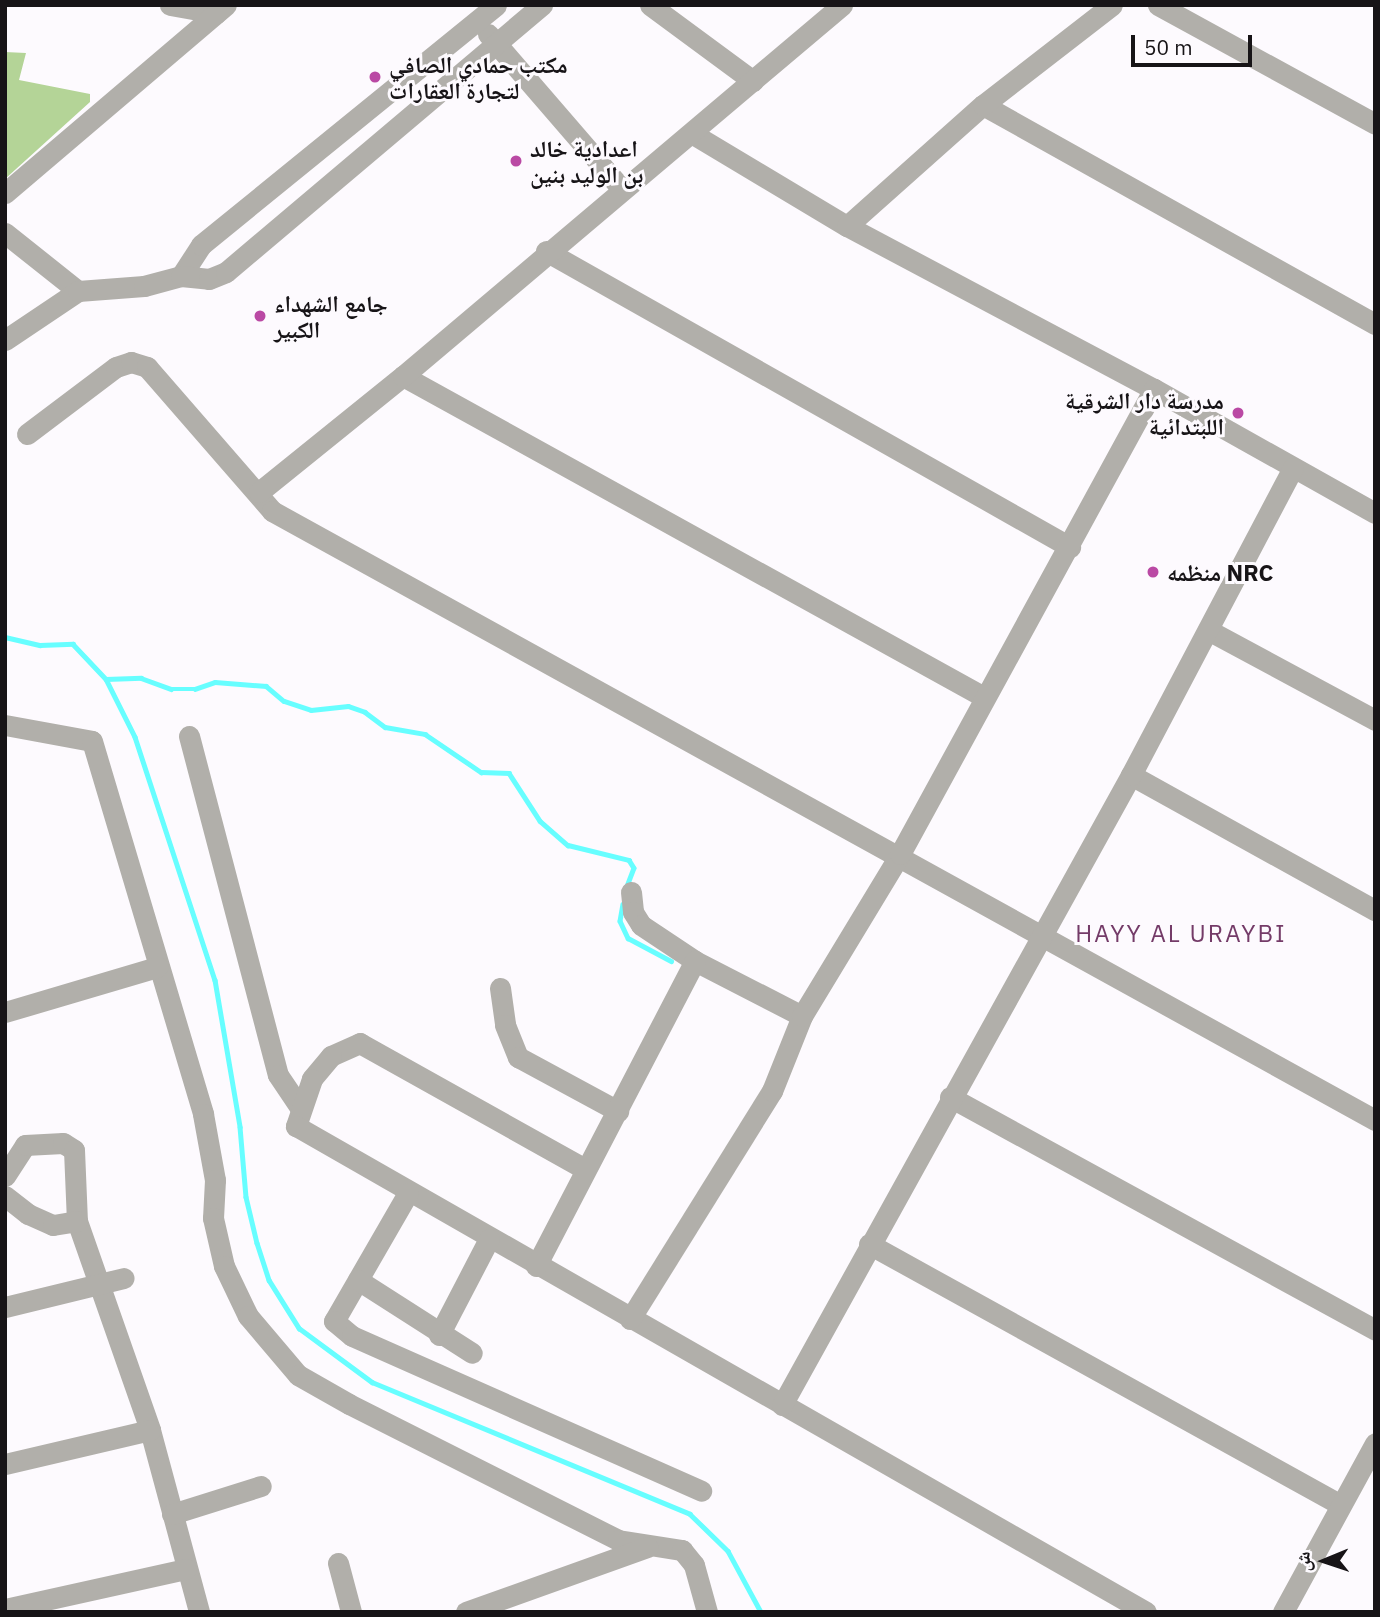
<!DOCTYPE html>
<html>
<head>
<meta charset="utf-8">
<style>
  body { margin:0 }
  #map { position:relative; width:1380px; height:1617px; overflow:hidden; background:#fdfafe; font-family:"IBM Plex Sans","Noto Naskh Arabic",sans-serif }
  div>[style] { position:absolute }
  .green>* { inset:0; background:#b4d497 }
  .stream>* { height:4.5px; margin:-2.25px; padding:0 2.25px; transform-origin:2.25px; border-radius:2.25px; background:#67feff }
  .minor>* { height:21px; margin:-10.5px; padding:0 10.5px; transform-origin:10.5px; border-radius:10.5px; background:#b1afaa }
  .dots>* { width:19px; height:19px; translate:-50% -50%; box-sizing:border-box; border:4px solid #fdfafe; border-radius:50% }
  span { translate:-50% -50%; white-space:nowrap; text-align:center; line-height:1.15; -webkit-text-stroke:6px #fdfafe; paint-order:stroke }
  .poi-label { font-size:23px; color:#171417; font-weight:700 }
  .left { translate:0 -50%; text-align:left }
  .right { translate:-100% -50%; text-align:right }
  .neighbourhood-label { font-size:24px; color:#743b68; letter-spacing:2px }
  .frame { position:absolute; inset:0; border:7px solid #171417; pointer-events:none }
  .north { position:absolute; left:1289px; top:1526px; width:70px; height:70px; -webkit-text-stroke:5px #fdfafe; paint-order:stroke; rotate:268deg; font-size:19px; font-weight:700; line-height:28px; text-align:center; color:#171417 }
  .north::after { content:''; display:block; margin:auto; width:24px; height:32px; background:#171417; clip-path:polygon(50% 0,100% 100%,50% 72%,0 100%) }
  .scale { position:absolute; left:1131px; top:35px; width:121px; height:32px; box-sizing:border-box; border:4px solid #171417; border-top:0; padding-left:9px; font-size:21px; line-height:24px; white-space:nowrap; color:#171417; -webkit-text-stroke:5px #fdfafe; paint-order:stroke }
</style>
</head>
<body>
<div id="map">
  <div class="green">
    <i style="clip-path:polygon(5px 52px,26px 53px,19px 80px,90px 94px,90px 102px,5px 179px)"></i>
  </div>
  <div class="stream">
    <i style="left:5px;top:637px;width:36px;rotate:13deg"></i>
    <i style="left:40px;top:645px;width:33px;rotate:-2deg"></i>
    <i style="left:73px;top:644px;width:48px;rotate:46.7deg"></i>
    <i style="left:106px;top:679px;width:65px;rotate:63.4deg"></i>
    <i style="left:135px;top:737px;width:256px;rotate:71.8deg"></i>
    <i style="left:215px;top:980px;width:149px;rotate:80.3deg"></i>
    <i style="left:240px;top:1127px;width:70px;rotate:85.1deg"></i>
    <i style="left:246px;top:1197px;width:47px;rotate:76.6deg"></i>
    <i style="left:257px;top:1243px;width:39px;rotate:72deg"></i>
    <i style="left:269px;top:1280px;width:57px;rotate:58deg"></i>
    <i style="left:299px;top:1328px;width:91px;rotate:36.5deg"></i>
    <i style="left:372px;top:1382px;width:344px;rotate:22.5deg"></i>
    <i style="left:690px;top:1514px;width:53px;rotate:44.2deg"></i>
    <i style="left:728px;top:1551px;width:69px;rotate:61.6deg"></i>
    <i style="left:106px;top:679px;width:35px;rotate:-2deg"></i>
    <i style="left:141px;top:678px;width:32px;rotate:20deg"></i>
    <i style="left:171px;top:689px;width:24px"></i>
    <i style="left:195px;top:689px;width:21px;rotate:-19deg"></i>
    <i style="left:215px;top:682px;width:51px;rotate:4.5deg"></i>
    <i style="left:266px;top:686px;width:23px;rotate:40deg"></i>
    <i style="left:284px;top:701px;width:28px;rotate:18deg"></i>
    <i style="left:311px;top:710px;width:37px;rotate:-6deg"></i>
    <i style="left:348px;top:706px;width:18px;rotate:19deg"></i>
    <i style="left:365px;top:712px;width:25px;rotate:37deg"></i>
    <i style="left:385px;top:727px;width:41px;rotate:9.9deg"></i>
    <i style="left:425px;top:734px;width:68px;rotate:34.2deg"></i>
    <i style="left:481px;top:772px;width:28px;rotate:2deg"></i>
    <i style="left:509px;top:773px;width:57px;rotate:57.1deg"></i>
    <i style="left:540px;top:821px;width:37px;rotate:41deg"></i>
    <i style="left:568px;top:845px;width:63px;rotate:13.8deg"></i>
    <i style="left:629px;top:860px;width:9px;rotate:58deg"></i>
    <i style="left:634px;top:868px;width:19px;rotate:111deg"></i>
    <i style="left:623px;top:904px;width:17px;rotate:100deg"></i>
    <i style="left:620px;top:921px;width:19px;rotate:65deg"></i>
    <i style="left:628px;top:938px;width:49px;rotate:28.1deg"></i>
  </div>
  <div class="minor">
    <i style="left:170px;top:5px;width:47px;rotate:9.9deg"></i>
    <i style="left:650px;top:5px;width:128px;rotate:36.4deg"></i>
    <i style="left:1158px;top:5px;width:247px;rotate:28.7deg"></i>
    <i style="left:488px;top:34px;width:203px;rotate:49.2deg"></i>
    <i style="left:983px;top:105px;width:449px;rotate:29.2deg"></i>
    <i style="left:693px;top:134px;width:179px;rotate:30.9deg"></i>
    <i style="left:847px;top:226px;width:348px;rotate:28deg"></i>
    <i style="left:1154px;top:389px;width:253px;rotate:29.3deg"></i>
    <i style="left:5px;top:193px;width:290px;rotate:-40.4deg"></i>
    <i style="left:847px;top:226px;width:182px;rotate:-41.7deg"></i>
    <i style="left:983px;top:105px;width:163px;rotate:-37.8deg"></i>
    <i style="left:5px;top:233px;width:93px;rotate:38.5deg"></i>
    <i style="left:546px;top:251px;width:602px;rotate:29.46deg"></i>
    <i style="left:181px;top:276px;width:37px;rotate:-57deg"></i>
    <i style="left:201px;top:245px;width:380px;rotate:-39.1deg"></i>
    <i style="left:5px;top:340px;width:88px;rotate:-33.9deg"></i>
    <i style="left:78px;top:291px;width:66px;rotate:-4.3deg"></i>
    <i style="left:144px;top:286px;width:38px;rotate:-15deg"></i>
    <i style="left:181px;top:276px;width:28px;rotate:6deg"></i>
    <i style="left:209px;top:279px;width:18px;rotate:-22deg"></i>
    <i style="left:226px;top:272px;width:414px;rotate:-40.2deg"></i>
    <i style="left:403px;top:376px;width:664px;rotate:28.92deg"></i>
    <i style="left:27px;top:434px;width:111px;rotate:-37deg"></i>
    <i style="left:116px;top:367px;width:16px;rotate:-18deg"></i>
    <i style="left:131px;top:362px;width:17px;rotate:17deg"></i>
    <i style="left:147px;top:367px;width:191px;rotate:49deg"></i>
    <i style="left:272px;top:511px;width:1260px;rotate:28.9deg"></i>
    <i style="left:259px;top:492px;width:185px;rotate:-38.9deg"></i>
    <i style="left:403px;top:376px;width:575px;rotate:-40.2deg"></i>
    <i style="left:1208px;top:630px;width:190px;rotate:28.3deg"></i>
    <i style="left:5px;top:725px;width:88px;rotate:10.4deg"></i>
    <i style="left:92px;top:741px;width:389px;rotate:73.4deg"></i>
    <i style="left:203px;top:1114px;width:67px;rotate:79.7deg"></i>
    <i style="left:215px;top:1180px;width:38px;rotate:93deg"></i>
    <i style="left:213px;top:1218px;width:49px;rotate:77.1deg"></i>
    <i style="left:224px;top:1266px;width:55px;rotate:64.4deg"></i>
    <i style="left:248px;top:1316px;width:77px;rotate:49.7deg"></i>
    <i style="left:298px;top:1375px;width:59px;rotate:29.6deg"></i>
    <i style="left:349px;top:1404px;width:301px;rotate:26.8deg"></i>
    <i style="left:618px;top:1540px;width:65px;rotate:8.9deg"></i>
    <i style="left:682px;top:1550px;width:19px;rotate:51deg"></i>
    <i style="left:694px;top:1565px;width:49px;rotate:74.5deg"></i>
    <i style="left:189px;top:736px;width:350px;rotate:75.3deg"></i>
    <i style="left:278px;top:1075px;width:40px;rotate:56deg"></i>
    <i style="left:1131px;top:775px;width:279px;rotate:29deg"></i>
    <i style="left:631px;top:892px;width:20px;rotate:84deg"></i>
    <i style="left:633px;top:912px;width:15px;rotate:58deg"></i>
    <i style="left:641px;top:925px;width:65px;rotate:33.7deg"></i>
    <i style="left:695px;top:961px;width:120px;rotate:27.2deg"></i>
    <i style="left:500px;top:988px;width:37px;rotate:82deg"></i>
    <i style="left:505px;top:1025px;width:35px;rotate:68deg"></i>
    <i style="left:518px;top:1057px;width:114px;rotate:28.4deg"></i>
    <i style="left:5px;top:1012px;width:159px;rotate:-16.5deg"></i>
    <i style="left:950px;top:1097px;width:485px;rotate:28.7deg"></i>
    <i style="left:585px;top:1169px;width:258px;rotate:-150.8deg"></i>
    <i style="left:360px;top:1043px;width:32px;rotate:156deg"></i>
    <i style="left:331px;top:1056px;width:30px;rotate:130deg"></i>
    <i style="left:312px;top:1079px;width:50px;rotate:108.8deg"></i>
    <i style="left:296px;top:1126px;width:979px;rotate:29.76deg"></i>
    <i style="left:5px;top:1176px;width:37px;rotate:-57deg"></i>
    <i style="left:25px;top:1145px;width:38px;rotate:-3deg"></i>
    <i style="left:63px;top:1143px;width:13px;rotate:32deg"></i>
    <i style="left:74px;top:1150px;width:71px;rotate:87.6deg"></i>
    <i style="left:77px;top:1221px;width:221px;rotate:70.7deg"></i>
    <i style="left:150px;top:1430px;width:188px;rotate:74.9deg"></i>
    <i style="left:408px;top:1193px;width:148px;rotate:120deg"></i>
    <i style="left:334px;top:1321px;width:23px;rotate:40deg"></i>
    <i style="left:352px;top:1336px;width:382px;rotate:23.9deg"></i>
    <i style="left:5px;top:1196px;width:29px;rotate:38deg"></i>
    <i style="left:28px;top:1214px;width:27px;rotate:24deg"></i>
    <i style="left:53px;top:1225px;width:24px;rotate:-9deg"></i>
    <i style="left:869px;top:1244px;width:539px;rotate:28.94deg"></i>
    <i style="left:536px;top:1266px;width:344px;rotate:-62.5deg"></i>
    <i style="left:358px;top:1280px;width:135px;rotate:32.6deg"></i>
    <i style="left:5px;top:1307px;width:122px;rotate:-13.7deg"></i>
    <i style="left:630px;top:1319px;width:269px;rotate:-58.1deg"></i>
    <i style="left:772px;top:1091px;width:81px;rotate:-68.2deg"></i>
    <i style="left:802px;top:1016px;width:189px;rotate:-58.8deg"></i>
    <i style="left:900px;top:854px;width:530px;rotate:-61.36deg"></i>
    <i style="left:439px;top:1335px;width:108px;rotate:-62.5deg"></i>
    <i style="left:782px;top:1405px;width:720px;rotate:-61.01deg"></i>
    <i style="left:1131px;top:775px;width:347px;rotate:-62.2deg"></i>
    <i style="left:5px;top:1464px;width:149px;rotate:-13.2deg"></i>
    <i style="left:172px;top:1514px;width:93px;rotate:-17.5deg"></i>
    <i style="left:338px;top:1563px;width:51px;rotate:75.1deg"></i>
    <i style="left:5px;top:1609px;width:185px;rotate:-12.5deg"></i>
    <i style="left:466px;top:1612px;width:193px;rotate:-19.7deg"></i>
    <i style="left:1283px;top:1612px;width:192px;rotate:-61.4deg"></i>
  </div>
  <div class="dots">
    <i style="left:375px;top:77px;background:#ba49a4"></i>
    <i style="left:516px;top:161px;background:#ba49a4"></i>
    <i style="left:260px;top:316px;background:#ba49a4"></i>
    <i style="left:1238px;top:413px;background:#ba49a4"></i>
    <i style="left:1153px;top:572px;background:#ba49a4"></i>
  </div>
  <div class="poi-label">
    <span class="left" style="left:389px;top:77px">مكتب حمادي الصافي<br>لتجارة العقارات</span>
    <span class="left" style="left:530px;top:161px">اعدادية خالد<br>بن الوليد بنين</span>
    <span class="left" style="left:274px;top:316px">جامع الشهداء<br>الكبير</span>
    <span class="right" style="left:1224px;top:413px">مدرسة دار الشرقية<br>اللبتدائية</span>
    <span class="left" style="left:1167px;top:572px">منظمه NRC</span>
  </div>
  <div class="neighbourhood-label">
    <span style="left:1181px;top:934px">HAYY AL URAYBI</span>
  </div>
  <div class="frame"></div>
  <div class="north">ش</div>
  <div class="scale">50 m</div>
</div>
</body>
</html>
